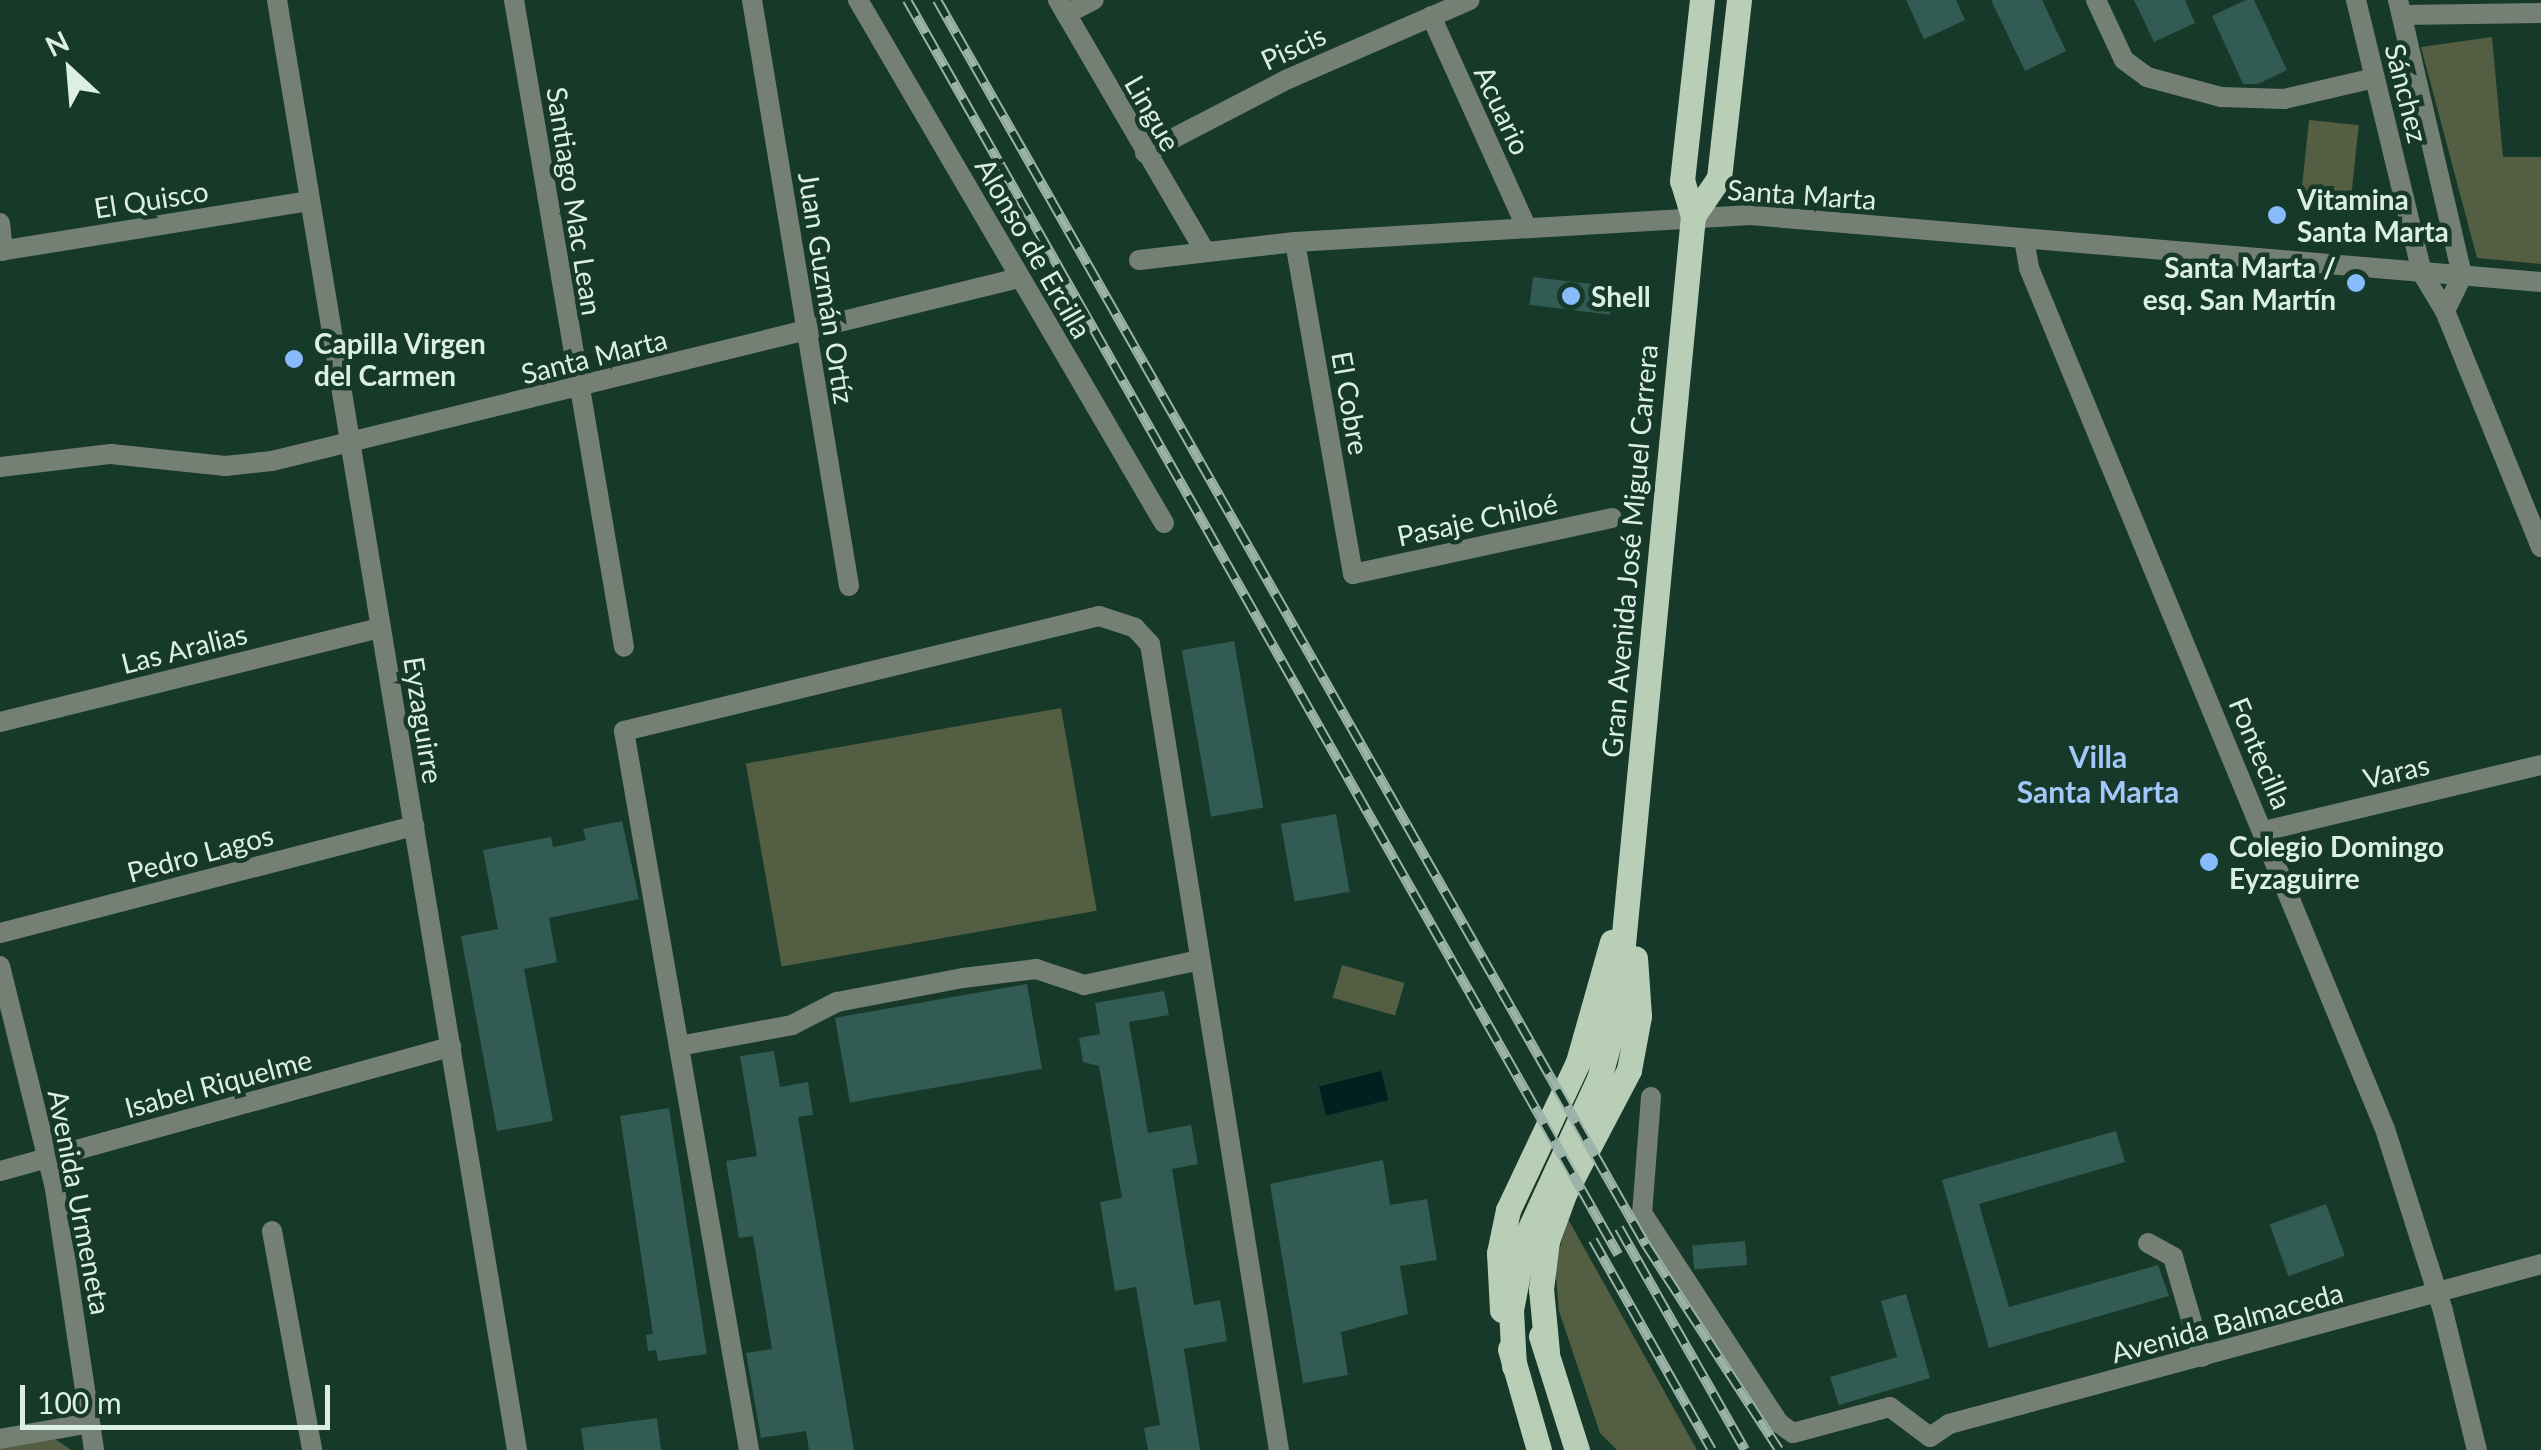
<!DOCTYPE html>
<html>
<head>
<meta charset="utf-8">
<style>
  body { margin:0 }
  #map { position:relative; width:2541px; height:1450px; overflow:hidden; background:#17392a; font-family:Lato,sans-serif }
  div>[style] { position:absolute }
  .green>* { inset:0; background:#535e43; transform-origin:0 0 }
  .water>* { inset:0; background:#001f21; transform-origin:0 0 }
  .building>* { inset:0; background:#325b53; transform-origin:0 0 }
  .minor>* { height:20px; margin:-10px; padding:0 10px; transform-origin:10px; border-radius:10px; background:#758075 }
  .major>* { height:25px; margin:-12.5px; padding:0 12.5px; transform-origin:12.5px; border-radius:12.5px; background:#b8ceb7 }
  .rail>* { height:10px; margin-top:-5px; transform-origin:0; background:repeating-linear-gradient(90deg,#17392a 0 19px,#9bb3a8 0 38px); box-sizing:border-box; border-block:2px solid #9bb3a8 }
  .dots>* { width:28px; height:28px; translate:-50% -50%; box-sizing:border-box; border:5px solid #17392a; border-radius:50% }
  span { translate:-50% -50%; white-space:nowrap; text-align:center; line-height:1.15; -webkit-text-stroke:9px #17392a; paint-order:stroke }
  .street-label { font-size:28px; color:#dcefe5 }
  .poi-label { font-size:28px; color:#dcefe5; font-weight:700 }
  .left { translate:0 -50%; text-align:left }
  .right { translate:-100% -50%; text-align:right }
  .neighbourhood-label { font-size:30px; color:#a2c8f9; font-weight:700 }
  .north { position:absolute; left:20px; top:20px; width:100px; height:100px; -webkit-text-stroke:8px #17392a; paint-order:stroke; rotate:334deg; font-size:28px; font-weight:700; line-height:40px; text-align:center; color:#dcefe5 }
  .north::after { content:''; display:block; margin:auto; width:35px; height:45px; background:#dcefe5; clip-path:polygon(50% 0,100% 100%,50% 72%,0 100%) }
  .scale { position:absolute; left:20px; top:1385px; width:310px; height:45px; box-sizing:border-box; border:5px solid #dcefe5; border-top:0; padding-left:12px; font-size:30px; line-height:35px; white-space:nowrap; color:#dcefe5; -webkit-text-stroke:8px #17392a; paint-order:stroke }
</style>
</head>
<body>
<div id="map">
  <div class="green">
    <i style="clip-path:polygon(2492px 37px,2503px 157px,2541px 157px,2541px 264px,2477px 258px,2421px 47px)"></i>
    <i style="left:2309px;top:120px;width:50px;height:77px;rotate:6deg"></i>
    <i style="left:1061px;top:708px;width:206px;height:320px;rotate:80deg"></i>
    <i style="left:1342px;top:965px;width:65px;height:34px;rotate:16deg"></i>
    <i style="clip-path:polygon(1568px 1219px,1697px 1450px,1617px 1450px,1600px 1433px,1559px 1311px,1555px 1265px)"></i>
    <i style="clip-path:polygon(55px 1439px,71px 1450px,0 1450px,0 1449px)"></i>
  </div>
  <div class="water">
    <i style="left:1381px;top:1071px;width:30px;height:64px;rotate:76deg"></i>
  </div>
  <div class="building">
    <i style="clip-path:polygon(1906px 0,1956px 0,1965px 20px,1924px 39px)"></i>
    <i style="clip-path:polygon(1991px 0,2042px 0,2066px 51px,2025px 71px)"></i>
    <i style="clip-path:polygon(2134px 0,2185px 0,2195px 23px,2154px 42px)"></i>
    <i style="clip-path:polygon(2246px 0,2254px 0,2287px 70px,2258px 84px,2243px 84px,2212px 16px)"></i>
    <i style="left:1533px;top:277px;width:81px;height:28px;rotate:7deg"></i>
    <i style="left:1234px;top:641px;width:169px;height:53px;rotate:80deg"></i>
    <i style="left:1336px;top:814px;width:79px;height:56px;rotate:80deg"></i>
    <i style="clip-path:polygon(622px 821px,639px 899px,549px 918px,557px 962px,524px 969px,553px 1121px,497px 1131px,461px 936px,498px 929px,483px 850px,551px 837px,553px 847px,586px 840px,583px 829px)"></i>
    <i style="left:1027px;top:984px;width:86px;height:195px;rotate:80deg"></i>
    <i style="clip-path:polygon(1164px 991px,1169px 1015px,1129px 1022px,1148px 1133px,1191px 1125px,1198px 1164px,1172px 1169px,1194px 1305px,1220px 1300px,1227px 1341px,1184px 1349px,1200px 1450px,1148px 1450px,1144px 1428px,1160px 1425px,1136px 1287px,1115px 1291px,1100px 1202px,1122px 1198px,1099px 1066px,1083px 1062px,1079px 1038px,1100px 1034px,1095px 1003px)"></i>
    <i style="clip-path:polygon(774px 1051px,780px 1087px,808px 1082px,810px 1096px,813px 1115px,798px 1117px,854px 1450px,809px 1450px,806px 1431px,761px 1438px,746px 1353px,772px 1349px,753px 1236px,739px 1238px,726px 1161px,757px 1156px,740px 1056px)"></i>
    <i style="clip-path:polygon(669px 1108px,707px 1354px,658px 1361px,656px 1350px,648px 1351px,646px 1335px,653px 1334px,620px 1116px)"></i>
    <i style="clip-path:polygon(2116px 1131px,2125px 1162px,1979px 1204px,2009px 1307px,2158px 1265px,2169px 1296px,1989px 1348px,1942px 1180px)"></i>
    <i style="clip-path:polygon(1383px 1160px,1390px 1205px,1427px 1199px,1437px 1260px,1400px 1266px,1408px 1314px,1341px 1332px,1348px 1375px,1303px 1383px,1270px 1184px)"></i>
    <i style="left:2326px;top:1204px;width:55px;height:60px;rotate:70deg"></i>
    <i style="left:1745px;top:1241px;width:24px;height:53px;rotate:85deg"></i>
    <i style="clip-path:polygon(1906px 1294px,1930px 1378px,1839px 1405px,1830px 1377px,1897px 1357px,1881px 1301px)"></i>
    <i style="clip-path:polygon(657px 1418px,661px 1450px,584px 1450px,581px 1428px)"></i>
  </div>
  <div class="minor">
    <i style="left:277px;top:0;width:1470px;rotate:80.6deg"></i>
    <i style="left:514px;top:0;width:656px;rotate:80.35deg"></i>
    <i style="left:752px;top:0;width:594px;rotate:80.6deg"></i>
    <i style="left:858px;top:0;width:606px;rotate:59.67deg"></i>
    <i style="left:1058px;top:0;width:290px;rotate:59.7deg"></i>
    <i style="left:2096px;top:0;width:66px;rotate:65deg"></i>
    <i style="left:2124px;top:60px;width:29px;rotate:36deg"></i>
    <i style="left:2147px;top:77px;width:77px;rotate:15.1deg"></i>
    <i style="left:2221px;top:97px;width:63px;rotate:1.8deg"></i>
    <i style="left:2284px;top:99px;width:93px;rotate:-13deg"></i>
    <i style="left:2356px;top:0;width:281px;rotate:76.4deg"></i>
    <i style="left:2422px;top:273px;width:44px;rotate:58.8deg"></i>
    <i style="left:2445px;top:311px;width:255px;rotate:67.9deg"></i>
    <i style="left:2398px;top:0;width:283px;rotate:76.9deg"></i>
    <i style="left:2462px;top:276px;width:39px;rotate:116deg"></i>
    <i style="left:1066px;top:14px;width:31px;rotate:-27deg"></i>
    <i style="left:2402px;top:15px;width:139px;rotate:-0.8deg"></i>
    <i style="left:1431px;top:16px;width:230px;rotate:65.7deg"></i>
    <i style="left:1145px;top:153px;width:161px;rotate:-27.4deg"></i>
    <i style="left:1288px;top:79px;width:198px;rotate:-23.5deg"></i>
    <i style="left:0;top:223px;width:28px;rotate:84deg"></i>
    <i style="left:2024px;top:239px;width:29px;rotate:80deg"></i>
    <i style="left:2029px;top:268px;width:932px;rotate:67.54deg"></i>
    <i style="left:2385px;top:1129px;width:191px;rotate:72.3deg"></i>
    <i style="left:2443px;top:1311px;width:143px;rotate:76.3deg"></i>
    <i style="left:1295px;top:242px;width:337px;rotate:80.1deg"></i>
    <i style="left:1353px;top:574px;width:265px;rotate:-12.2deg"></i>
    <i style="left:0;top:251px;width:314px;rotate:-9.2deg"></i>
    <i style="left:1139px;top:260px;width:157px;rotate:-6.6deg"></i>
    <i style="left:1295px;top:242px;width:456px;rotate:-3.4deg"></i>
    <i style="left:1750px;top:215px;width:794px;rotate:4.84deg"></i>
    <i style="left:0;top:467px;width:112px;rotate:-6.7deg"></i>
    <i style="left:111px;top:454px;width:115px;rotate:6deg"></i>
    <i style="left:225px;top:466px;width:47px;rotate:-6.1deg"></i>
    <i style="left:272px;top:461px;width:769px;rotate:-13.77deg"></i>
    <i style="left:0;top:722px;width:392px;rotate:-13.9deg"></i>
    <i style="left:2264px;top:831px;width:285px;rotate:-13.4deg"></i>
    <i style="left:0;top:933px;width:428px;rotate:-14.5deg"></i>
    <i style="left:0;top:966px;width:230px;rotate:76.1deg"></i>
    <i style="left:55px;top:1189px;width:264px;rotate:81.5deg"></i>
    <i style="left:679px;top:1046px;width:115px;rotate:-10.5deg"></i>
    <i style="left:792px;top:1025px;width:51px;rotate:-27.1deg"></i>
    <i style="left:837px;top:1002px;width:128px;rotate:-10.8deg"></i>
    <i style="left:963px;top:978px;width:74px;rotate:-7deg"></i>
    <i style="left:1036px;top:969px;width:51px;rotate:18.4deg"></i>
    <i style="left:1084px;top:985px;width:119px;rotate:-12.2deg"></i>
    <i style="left:1651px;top:1097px;width:116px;rotate:94.4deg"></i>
    <i style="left:1642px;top:1213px;width:251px;rotate:56.9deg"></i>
    <i style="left:1779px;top:1423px;width:17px;rotate:36deg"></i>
    <i style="left:1793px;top:1433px;width:100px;rotate:-15deg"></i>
    <i style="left:1890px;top:1407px;width:50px;rotate:36.9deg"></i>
    <i style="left:0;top:1171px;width:468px;rotate:-15.4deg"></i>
    <i style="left:272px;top:1231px;width:223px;rotate:79.6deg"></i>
    <i style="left:2148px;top:1243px;width:29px;rotate:29deg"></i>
    <i style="left:2173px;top:1257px;width:104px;rotate:73.8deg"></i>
    <i style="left:1930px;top:1437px;width:23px;rotate:-34deg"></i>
    <i style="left:1949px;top:1424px;width:613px;rotate:-15.12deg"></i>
    <i style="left:0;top:1439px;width:91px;rotate:-10.1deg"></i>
    <i style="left:749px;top:1450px;width:730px;rotate:-99.86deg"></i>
    <i style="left:624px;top:731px;width:489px;rotate:-13.6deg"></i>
    <i style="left:1099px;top:616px;width:38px;rotate:18deg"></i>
    <i style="left:1135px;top:628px;width:22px;rotate:47deg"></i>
    <i style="left:1150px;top:644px;width:816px;rotate:80.91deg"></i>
  </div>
  <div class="major">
    <i style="left:1693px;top:216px;width:37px;rotate:-107deg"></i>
    <i style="left:1682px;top:181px;width:182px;rotate:-83.7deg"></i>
    <i style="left:1502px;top:1310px;width:57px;rotate:-93deg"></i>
    <i style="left:1499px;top:1253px;width:44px;rotate:-78.2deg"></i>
    <i style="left:1508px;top:1210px;width:164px;rotate:-64.7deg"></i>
    <i style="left:1578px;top:1062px;width:125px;rotate:-74.2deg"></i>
    <i style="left:1541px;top:1336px;width:120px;rotate:72.5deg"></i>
    <i style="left:1510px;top:1349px;width:105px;rotate:74deg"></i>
    <i style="left:1547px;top:1352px;width:63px;rotate:-95.4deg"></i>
    <i style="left:1541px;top:1289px;width:48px;rotate:-82.9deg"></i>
    <i style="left:1547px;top:1241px;width:50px;rotate:-70.1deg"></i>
    <i style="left:1564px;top:1194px;width:140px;rotate:-62.3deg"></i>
    <i style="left:1629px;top:1070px;width:55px;rotate:-79.5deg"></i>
    <i style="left:1639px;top:1016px;width:58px;rotate:-93.9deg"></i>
    <i style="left:1514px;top:1366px;width:56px;rotate:-93.1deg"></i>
    <i style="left:1511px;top:1310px;width:70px;rotate:-79.3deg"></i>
    <i style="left:1524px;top:1241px;width:179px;rotate:-65.2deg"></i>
    <i style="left:1599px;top:1079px;width:64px;rotate:-74.7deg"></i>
    <i style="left:1616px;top:1017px;width:805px;rotate:-84.51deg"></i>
    <i style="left:1693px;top:216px;width:46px;rotate:-55.6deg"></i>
    <i style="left:1719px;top:178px;width:179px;rotate:-83.6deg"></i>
  </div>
  <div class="rail">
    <i style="left:907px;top:0;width:1442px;rotate:60.45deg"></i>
    <i style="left:937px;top:0;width:1433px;rotate:60.34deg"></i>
    <i style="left:1646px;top:1245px;width:244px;rotate:57deg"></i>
    <i style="left:1619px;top:1228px;width:255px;rotate:60.4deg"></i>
    <i style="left:1593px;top:1240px;width:241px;rotate:60.5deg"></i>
  </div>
  <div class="dots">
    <i style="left:2277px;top:215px;background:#87bbfb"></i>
    <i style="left:2356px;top:283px;background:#87bbfb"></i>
    <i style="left:1571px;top:296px;background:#87bbfb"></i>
    <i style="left:294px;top:359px;background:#87bbfb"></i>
    <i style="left:2209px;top:862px;background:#87bbfb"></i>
  </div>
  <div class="street-label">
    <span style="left:1293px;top:47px;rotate:-25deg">Piscis</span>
    <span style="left:2407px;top:93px;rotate:76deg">Sánchez</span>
    <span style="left:1503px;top:110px;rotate:65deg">Acuario</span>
    <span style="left:1153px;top:113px;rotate:60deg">Lingue</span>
    <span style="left:1802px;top:194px;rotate:4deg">Santa Marta</span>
    <span style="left:151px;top:199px;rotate:-9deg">El Quisco</span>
    <span style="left:575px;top:201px;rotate:81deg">Santiago Mac Lean</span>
    <span style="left:1034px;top:248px;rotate:60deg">Alonso de Ercilla</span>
    <span style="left:827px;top:288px;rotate:81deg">Juan Guzmán Ortíz</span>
    <span style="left:594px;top:356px;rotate:-14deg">Santa Marta</span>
    <span style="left:1351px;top:403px;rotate:80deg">El Cobre</span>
    <span style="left:1477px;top:519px;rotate:-12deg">Pasaje Chiloé</span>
    <span style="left:1629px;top:551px;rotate:-85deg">Gran Avenida José Miguel Carrera</span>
    <span style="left:184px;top:648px;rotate:-14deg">Las Aralias</span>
    <span style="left:424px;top:720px;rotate:81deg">Eyzaguirre</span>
    <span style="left:2261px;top:753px;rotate:67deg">Fontecilla</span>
    <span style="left:2396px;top:771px;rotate:-13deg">Varas</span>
    <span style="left:200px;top:853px;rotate:-15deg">Pedro Lagos</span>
    <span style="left:218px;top:1083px;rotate:-15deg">Isabel Riquelme</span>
    <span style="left:80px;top:1202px;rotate:79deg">Avenida Urmeneta</span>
    <span style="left:2227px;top:1322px;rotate:-15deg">Avenida Balmaceda</span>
  </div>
  <div class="poi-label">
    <span class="left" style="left:2297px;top:215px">Vitamina<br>Santa Marta</span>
    <span class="right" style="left:2336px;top:283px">Santa Marta /<br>esq. San Martín</span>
    <span class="left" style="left:1591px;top:296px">Shell</span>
    <span class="left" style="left:314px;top:359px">Capilla Virgen<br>del Carmen</span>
    <span class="left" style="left:2229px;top:862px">Colegio Domingo<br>Eyzaguirre</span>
  </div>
  <div class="neighbourhood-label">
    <span style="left:2098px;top:773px">Villa<br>Santa Marta</span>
  </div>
  <div class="north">N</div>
  <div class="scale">100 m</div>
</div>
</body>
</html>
